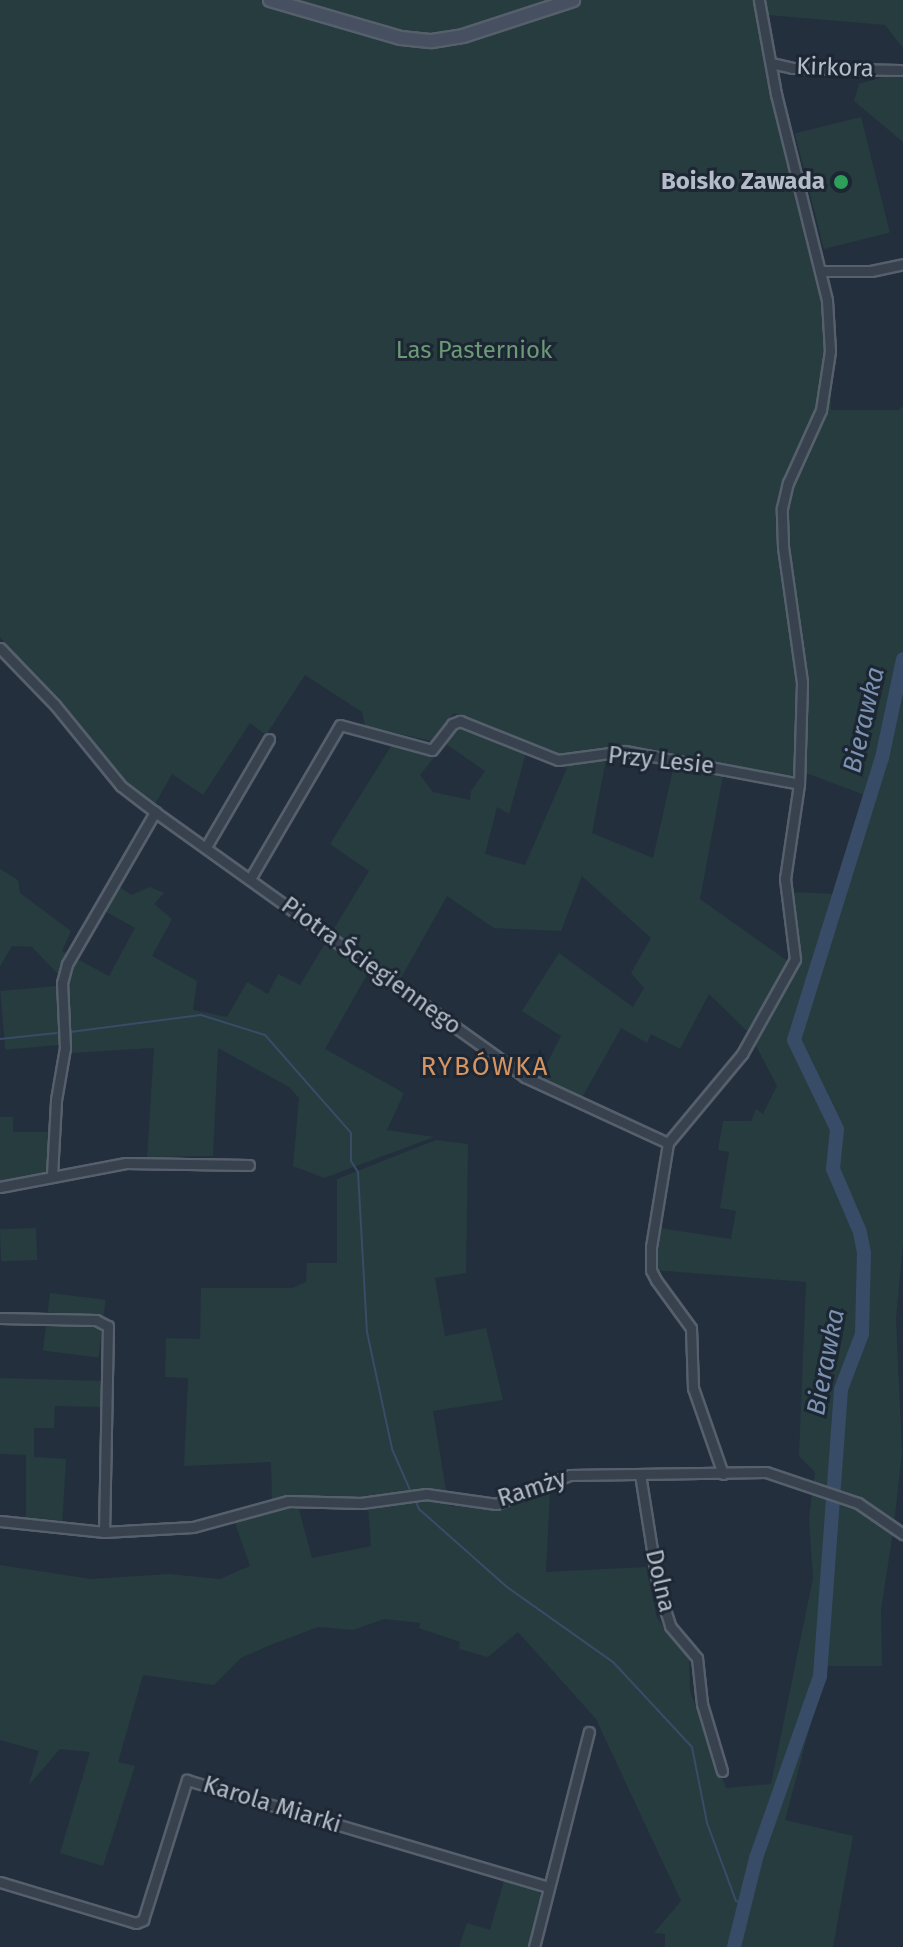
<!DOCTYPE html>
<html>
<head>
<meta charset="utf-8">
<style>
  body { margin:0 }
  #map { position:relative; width:903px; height:1947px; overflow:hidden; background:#242f3e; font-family:"Fira Sans",sans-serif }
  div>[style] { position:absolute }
  .green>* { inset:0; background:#263c3f; transform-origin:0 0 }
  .stream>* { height:2px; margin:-1px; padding:0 1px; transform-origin:1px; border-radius:1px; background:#394c67 }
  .river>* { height:14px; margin:-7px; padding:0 7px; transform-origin:7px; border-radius:7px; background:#394c67 }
  .roads { filter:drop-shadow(2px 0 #565f6c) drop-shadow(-2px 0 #565f6c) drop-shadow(0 2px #565f6c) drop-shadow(0 -2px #565f6c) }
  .street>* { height:9px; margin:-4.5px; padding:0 4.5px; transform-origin:4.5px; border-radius:4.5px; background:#38414e }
  .secondary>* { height:12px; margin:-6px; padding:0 6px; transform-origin:6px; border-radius:6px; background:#465061 }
  .dots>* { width:22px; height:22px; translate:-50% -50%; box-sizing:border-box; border:4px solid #1d2633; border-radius:50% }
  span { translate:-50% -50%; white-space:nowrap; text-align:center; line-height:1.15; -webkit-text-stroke:6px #1d2633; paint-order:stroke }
  .street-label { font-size:24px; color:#b4bcc9 }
  .poi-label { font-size:24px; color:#b4bcc9; font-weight:700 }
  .right { translate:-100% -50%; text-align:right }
  .park-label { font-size:24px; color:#6b9a76 }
  .water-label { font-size:26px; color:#7c92b1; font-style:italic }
  .neighbourhood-label { font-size:26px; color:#d59563; letter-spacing:2px }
</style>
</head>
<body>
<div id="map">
  <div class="green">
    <i style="clip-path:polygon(0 0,753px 0,827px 315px,831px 410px,899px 410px,903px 406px,903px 671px,895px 684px,867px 796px,806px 773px,781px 778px,649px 751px,603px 748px,563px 756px,454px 713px,431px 741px,365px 726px,362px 712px,305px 675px,266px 735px,250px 723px,203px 795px,172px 774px,155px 804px,125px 782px,0 637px)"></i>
    <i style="clip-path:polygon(765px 0,903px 0,903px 48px,885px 25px,768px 15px)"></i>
    <i style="clip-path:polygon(903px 71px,903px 142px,854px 101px,859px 84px)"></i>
    <i style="left:861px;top:117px;width:119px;height:68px;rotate:76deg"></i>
    <i style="clip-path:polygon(903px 679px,903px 1243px,896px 1319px,902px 1453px,894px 1523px,857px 1499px,834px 1490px,842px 1390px,863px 1331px,866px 1253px,857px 1222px,858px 1332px,838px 1387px,833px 1488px,814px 1481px,815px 1472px,799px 1456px,806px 1282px,655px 1270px,655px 1253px,660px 1228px,731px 1239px,736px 1211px,720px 1208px,729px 1152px,718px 1150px,723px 1121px,751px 1121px,756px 1109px,763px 1114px,777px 1086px,754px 1042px,799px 961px,791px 892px,836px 894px,791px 1041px,811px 1085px,814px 1070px,799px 1040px)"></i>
    <i style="clip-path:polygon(459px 726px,471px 727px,526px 753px,509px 814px,497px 807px,485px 854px,525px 865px,567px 768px,554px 763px,607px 754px,592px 833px,653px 858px,675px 761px,724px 770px,700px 899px,790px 963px,748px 1032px,709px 994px,680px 1049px,651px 1034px,647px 1043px,621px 1028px,580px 1101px,538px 1081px,561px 1036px,522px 1011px,559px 953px,633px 1007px,644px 988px,631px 973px,651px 938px,582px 876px,561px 931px,494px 928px,447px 896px,401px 978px,332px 932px,369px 871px,330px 844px,393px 743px,436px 755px,420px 775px,433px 792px,470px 800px,471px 791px,485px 771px,446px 744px)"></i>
    <i style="clip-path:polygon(0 869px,18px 880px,20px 893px,71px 931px,62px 951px,68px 954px,59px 975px,32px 947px,12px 946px,0 966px)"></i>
    <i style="clip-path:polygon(117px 885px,131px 895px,150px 887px,164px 893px,154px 904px,172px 919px,152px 956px,197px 981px,193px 1010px,227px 1017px,247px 982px,268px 994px,278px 974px,300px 985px,326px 942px,369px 971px,325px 1049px,404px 1093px,387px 1130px,434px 1137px,324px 1178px,293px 1166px,299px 1098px,289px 1087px,218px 1048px,213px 1156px,147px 1157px,154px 1048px,71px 1053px,65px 1014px,67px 983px,75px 958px,109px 976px,135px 928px,103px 910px)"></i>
    <i style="left:56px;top:986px;width:59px;height:56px;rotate:85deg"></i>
    <i style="clip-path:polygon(0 1117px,13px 1117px,13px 1132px,50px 1132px,48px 1172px,0 1184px)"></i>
    <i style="clip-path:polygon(436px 1140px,468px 1144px,466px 1273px,435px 1278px,445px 1336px,486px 1328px,503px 1400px,433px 1411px,446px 1490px,359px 1500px,272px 1500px,271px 1462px,184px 1466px,188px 1378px,165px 1377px,166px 1338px,200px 1339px,201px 1288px,292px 1288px,306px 1282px,307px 1263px,337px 1263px,337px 1179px)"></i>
    <i style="left:36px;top:1228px;width:32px;height:36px;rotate:88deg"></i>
    <i style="left:50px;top:1293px;width:56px;height:58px;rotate:7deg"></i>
    <i style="clip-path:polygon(0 1378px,102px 1381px,103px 1407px,55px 1406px,54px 1428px,34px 1428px,34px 1457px,66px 1459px,62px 1525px,26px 1521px,26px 1455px,0 1454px)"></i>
    <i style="clip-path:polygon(550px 1491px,546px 1572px,646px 1567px,657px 1618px,689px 1659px,690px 1691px,726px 1788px,771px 1784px,813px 1578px,809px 1518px,812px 1494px,856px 1508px,893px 1532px,881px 1610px,882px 1666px,826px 1666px,785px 1820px,853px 1836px,833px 1947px,665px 1947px,665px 1934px,654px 1933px,681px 1901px,596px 1719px,518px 1632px,488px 1657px,459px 1649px,460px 1642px,419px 1628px,420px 1623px,384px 1619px,353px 1630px,318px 1627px,270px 1645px,241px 1658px,214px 1685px,143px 1675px,118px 1762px,135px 1766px,103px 1866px,60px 1853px,90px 1752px,60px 1749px,28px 1786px,39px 1751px,0 1740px,0 1565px,91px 1579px,169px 1574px,220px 1579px,250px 1566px,234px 1520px,272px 1510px,298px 1506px,312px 1558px,371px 1546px,368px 1506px,423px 1498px,448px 1501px,449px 1506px,500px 1507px)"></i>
    <i style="clip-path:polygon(505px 1877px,532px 1884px,544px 1898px,532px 1947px,459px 1947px,467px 1923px,490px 1930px)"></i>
  </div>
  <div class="stream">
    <i style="left:70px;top:1032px;width:132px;rotate:-7.4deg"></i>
    <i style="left:201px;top:1015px;width:67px;rotate:17.4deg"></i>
    <i style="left:265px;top:1035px;width:130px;rotate:48.7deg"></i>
    <i style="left:351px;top:1133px;width:28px;rotate:90deg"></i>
    <i style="left:351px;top:1161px;width:13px;rotate:58deg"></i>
    <i style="left:358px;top:1172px;width:160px;rotate:86.8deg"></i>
    <i style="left:367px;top:1332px;width:120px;rotate:77.9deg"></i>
    <i style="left:392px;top:1449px;width:45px;rotate:66.3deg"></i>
    <i style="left:0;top:1039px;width:57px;rotate:-6deg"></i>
    <i style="left:416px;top:1502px;width:8px;rotate:67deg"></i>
    <i style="left:419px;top:1509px;width:118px;rotate:41.6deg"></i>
    <i style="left:507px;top:1587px;width:130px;rotate:35.3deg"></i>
    <i style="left:613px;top:1662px;width:116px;rotate:47.1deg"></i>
    <i style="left:692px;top:1747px;width:77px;rotate:78.8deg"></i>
    <i style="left:707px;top:1823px;width:83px;rotate:69.6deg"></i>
    <i style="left:736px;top:1901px;width:9px;rotate:18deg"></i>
  </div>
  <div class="river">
    <i style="left:734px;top:1947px;width:92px;rotate:-76.1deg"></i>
    <i style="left:756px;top:1858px;width:193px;rotate:-70.6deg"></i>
    <i style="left:820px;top:1676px;width:288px;rotate:-85.8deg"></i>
    <i style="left:841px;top:1389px;width:59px;rotate:-69.1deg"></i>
    <i style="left:862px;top:1334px;width:81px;rotate:-88.6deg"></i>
    <i style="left:864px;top:1253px;width:21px;rotate:-101deg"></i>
    <i style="left:860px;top:1232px;width:69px;rotate:-113.2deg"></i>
    <i style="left:833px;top:1169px;width:40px;rotate:-84.3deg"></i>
    <i style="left:837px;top:1129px;width:99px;rotate:-115.8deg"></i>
    <i style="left:794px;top:1040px;width:295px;rotate:-72.7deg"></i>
    <i style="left:882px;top:758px;width:101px;rotate:-78deg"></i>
  </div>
  <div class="roads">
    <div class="street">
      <i style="left:771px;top:63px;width:22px;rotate:13deg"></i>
      <i style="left:792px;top:68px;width:108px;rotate:1.1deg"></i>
      <i style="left:820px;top:271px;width:51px"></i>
      <i style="left:871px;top:271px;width:33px;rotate:-12deg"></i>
      <i style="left:0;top:648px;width:79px;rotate:46deg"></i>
      <i style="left:55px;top:705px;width:104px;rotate:50.8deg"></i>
      <i style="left:121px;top:786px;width:43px;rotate:37.4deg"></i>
      <i style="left:155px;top:812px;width:455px;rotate:35.6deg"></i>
      <i style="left:525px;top:1077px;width:157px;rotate:24.8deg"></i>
      <i style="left:206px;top:847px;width:125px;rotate:-59.7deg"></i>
      <i style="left:250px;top:879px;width:178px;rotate:-59.7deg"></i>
      <i style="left:340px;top:725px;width:95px;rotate:15.2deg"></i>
      <i style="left:432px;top:750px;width:33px;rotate:-52deg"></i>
      <i style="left:452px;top:724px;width:9px;rotate:-21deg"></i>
      <i style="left:460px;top:721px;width:105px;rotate:21.7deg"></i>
      <i style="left:558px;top:760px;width:68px;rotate:-7.7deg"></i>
      <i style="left:625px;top:751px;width:177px;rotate:10.7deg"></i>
      <i style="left:52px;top:1175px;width:75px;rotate:-86.9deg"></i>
      <i style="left:56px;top:1100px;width:53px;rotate:-80.2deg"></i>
      <i style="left:65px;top:1048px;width:65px;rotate:-92.6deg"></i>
      <i style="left:62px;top:983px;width:20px;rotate:-75deg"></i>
      <i style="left:67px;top:964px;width:176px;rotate:-59.9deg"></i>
      <i style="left:0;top:1187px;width:128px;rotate:-10.8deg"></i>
      <i style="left:126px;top:1163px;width:123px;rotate:0.9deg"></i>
      <i style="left:0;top:1318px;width:96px;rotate:1.2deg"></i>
      <i style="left:96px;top:1320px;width:13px;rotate:27deg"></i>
      <i style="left:108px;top:1326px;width:206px;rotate:91.1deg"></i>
      <i style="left:640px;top:1474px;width:115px;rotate:81deg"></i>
      <i style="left:658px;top:1588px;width:40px;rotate:72deg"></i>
      <i style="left:670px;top:1626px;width:42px;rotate:49.8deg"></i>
      <i style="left:697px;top:1658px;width:46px;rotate:83.8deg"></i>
      <i style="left:702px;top:1704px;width:70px;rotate:73.4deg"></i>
      <i style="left:723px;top:1474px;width:91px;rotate:-109.2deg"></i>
      <i style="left:693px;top:1388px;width:60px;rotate:-91.9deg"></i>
      <i style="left:691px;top:1328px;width:59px;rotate:-126.1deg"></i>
      <i style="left:656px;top:1280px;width:11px;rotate:-117deg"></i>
      <i style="left:651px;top:1270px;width:23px;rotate:-90deg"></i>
      <i style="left:651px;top:1247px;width:105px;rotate:-80.7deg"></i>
      <i style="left:668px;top:1143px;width:116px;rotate:-50.3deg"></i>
      <i style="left:742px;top:1054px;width:109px;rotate:-60.8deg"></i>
      <i style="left:795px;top:959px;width:81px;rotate:-97.1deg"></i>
      <i style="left:785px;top:879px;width:96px;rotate:-81.6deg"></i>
      <i style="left:799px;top:784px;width:102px;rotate:-88.3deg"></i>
      <i style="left:802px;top:682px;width:137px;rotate:-98deg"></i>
      <i style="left:783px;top:546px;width:38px;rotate:-92deg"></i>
      <i style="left:782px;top:508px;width:26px;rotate:-77deg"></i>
      <i style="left:788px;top:483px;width:80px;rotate:-65.7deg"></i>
      <i style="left:821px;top:410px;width:60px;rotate:-81.3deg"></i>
      <i style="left:830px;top:351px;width:51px;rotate:-93.4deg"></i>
      <i style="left:827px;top:300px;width:212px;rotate:-103.9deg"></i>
      <i style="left:776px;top:94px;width:96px;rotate:-100.3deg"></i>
      <i style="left:0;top:1521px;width:105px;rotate:6deg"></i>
      <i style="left:104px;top:1532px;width:89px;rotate:-3.2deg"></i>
      <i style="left:193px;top:1527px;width:98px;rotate:-15.3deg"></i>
      <i style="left:288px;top:1501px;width:73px;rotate:1.6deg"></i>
      <i style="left:361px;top:1503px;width:66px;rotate:-7.9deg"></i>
      <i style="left:426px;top:1494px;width:71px;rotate:8.1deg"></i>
      <i style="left:496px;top:1504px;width:79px;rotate:-21.4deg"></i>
      <i style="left:570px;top:1475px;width:196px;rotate:-0.9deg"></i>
      <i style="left:766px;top:1472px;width:97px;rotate:18.6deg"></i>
      <i style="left:858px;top:1503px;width:55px;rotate:34.6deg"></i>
      <i style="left:0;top:1882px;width:142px;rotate:16.8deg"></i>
      <i style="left:136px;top:1923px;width:8px;rotate:-23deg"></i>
      <i style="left:143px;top:1920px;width:147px;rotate:-72.6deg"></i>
      <i style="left:187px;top:1780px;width:377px;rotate:16.5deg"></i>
      <i style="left:534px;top:1947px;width:222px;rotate:-75.7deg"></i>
    </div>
    <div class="secondary">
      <i style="left:270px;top:0;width:136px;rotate:16.2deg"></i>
      <i style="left:401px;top:38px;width:31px;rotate:6deg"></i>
      <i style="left:432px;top:41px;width:31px;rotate:-9deg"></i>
      <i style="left:463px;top:36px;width:116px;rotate:-18.1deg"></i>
    </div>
  </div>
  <div class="dots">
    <i style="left:841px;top:182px;background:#2e9e5b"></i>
  </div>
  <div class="street-label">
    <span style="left:835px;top:68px;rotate:2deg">Kirkora</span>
    <span style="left:661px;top:761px;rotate:6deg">Przy Lesie</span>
    <span style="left:371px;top:966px;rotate:36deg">Piotra Ściegiennego</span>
    <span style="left:532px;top:1489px;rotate:-18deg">Ramży</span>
    <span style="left:660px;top:1581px;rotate:77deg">Dolna</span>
    <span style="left:272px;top:1805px;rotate:17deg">Karola Miarki</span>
  </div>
  <div class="poi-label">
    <span class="right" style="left:825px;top:182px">Boisko Zawada</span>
  </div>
  <div class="park-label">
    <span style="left:474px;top:351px">Las Pasterniok</span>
  </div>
  <div class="water-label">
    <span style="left:864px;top:720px;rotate:-77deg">Bierawka</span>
    <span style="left:826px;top:1362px;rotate:-79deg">Bierawka</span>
  </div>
  <div class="neighbourhood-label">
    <span style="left:485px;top:1067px">RYBÓWKA</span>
  </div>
</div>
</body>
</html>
